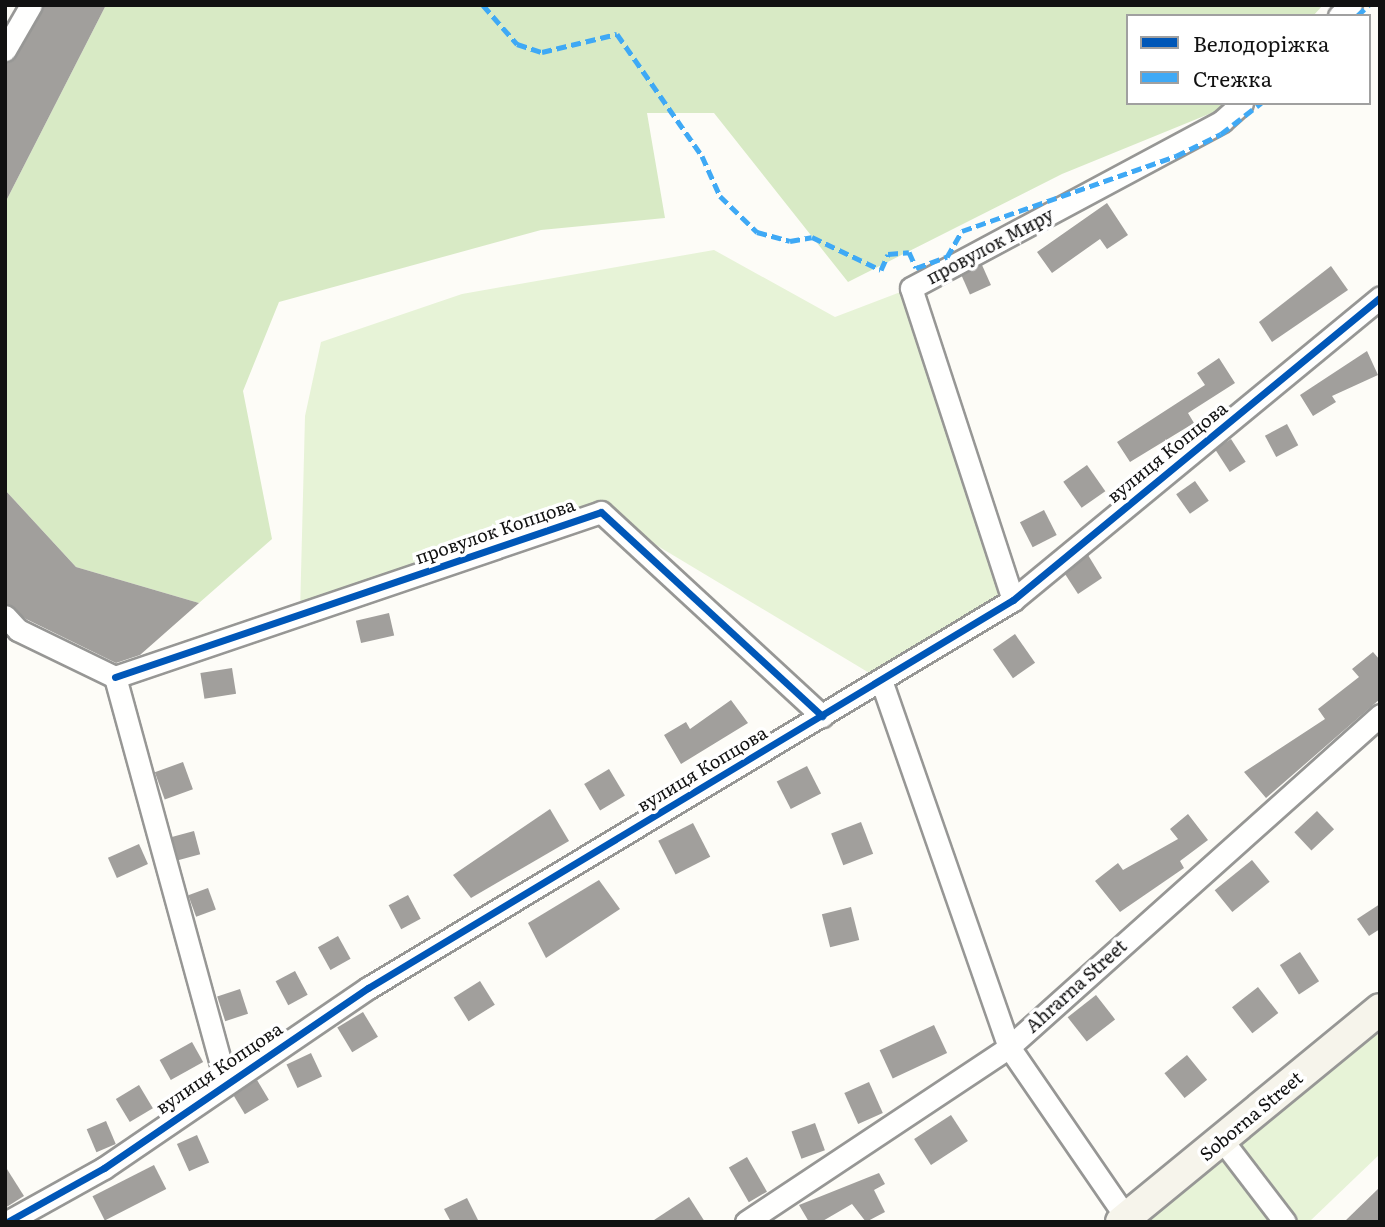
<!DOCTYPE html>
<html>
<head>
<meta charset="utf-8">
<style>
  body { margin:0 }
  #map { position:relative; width:1385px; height:1227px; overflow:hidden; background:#fdfcf7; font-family:Literata,serif }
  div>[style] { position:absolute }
  .green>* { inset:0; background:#e7f3d7 }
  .forest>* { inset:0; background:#d8eac5 }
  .building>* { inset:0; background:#a19f9c; transform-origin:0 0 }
  .roads { filter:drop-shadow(2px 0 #979795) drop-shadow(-2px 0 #979795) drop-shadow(0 2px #979795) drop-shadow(0 -2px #979795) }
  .minor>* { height:21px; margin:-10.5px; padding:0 10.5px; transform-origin:10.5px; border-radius:10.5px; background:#fffffe }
  .secondary>* { height:30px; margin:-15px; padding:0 15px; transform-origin:15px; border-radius:15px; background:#f6f4eb }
  .quiet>* { height:5px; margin-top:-2.5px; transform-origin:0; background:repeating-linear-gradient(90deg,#3fa9f5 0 10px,transparent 0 15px) }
  .cycleway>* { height:7px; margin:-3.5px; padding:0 3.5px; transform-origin:3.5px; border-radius:3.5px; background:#0057b8 }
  span { translate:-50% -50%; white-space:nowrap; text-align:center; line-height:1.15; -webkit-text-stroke:7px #fff; paint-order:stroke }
  .street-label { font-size:18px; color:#111 }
  .frame { position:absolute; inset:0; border:7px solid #111; pointer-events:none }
  .legend { position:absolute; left:1126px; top:14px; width:245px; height:91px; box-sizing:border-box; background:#fff; border:2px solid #a0a0a0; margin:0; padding:9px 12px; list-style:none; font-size:21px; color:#111 }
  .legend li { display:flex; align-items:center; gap:14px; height:35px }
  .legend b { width:35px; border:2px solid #a0a0a0 }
</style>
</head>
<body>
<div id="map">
  <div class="green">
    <i style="clip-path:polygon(714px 250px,835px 317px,911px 288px,1013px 600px,881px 680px,601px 512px,300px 614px,305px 416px,321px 342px,462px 294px)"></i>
    <i style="clip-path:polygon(1380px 1009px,1380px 1154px,1309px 1222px,1121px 1222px)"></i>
  </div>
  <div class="forest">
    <i style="clip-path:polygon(106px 5px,1323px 5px,1313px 16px,1128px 16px,1128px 103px,1236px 103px,1062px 174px,848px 282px,714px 113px,647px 113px,665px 218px,541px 230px,279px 302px,243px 391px,272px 539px,199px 603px,76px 567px,5px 490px,5px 203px)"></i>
  </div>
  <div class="building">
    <i style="clip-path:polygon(44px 5px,106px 5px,5px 203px,5px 63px,16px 57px)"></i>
    <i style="clip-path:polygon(1107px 203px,1128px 235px,1107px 249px,1100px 239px,1052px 273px,1037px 252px)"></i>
    <i style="left:982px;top:265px;width:22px;height:23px;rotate:66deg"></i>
    <i style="clip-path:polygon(1331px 266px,1348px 290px,1272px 342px,1259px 322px)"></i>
    <i style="clip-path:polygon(1367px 351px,1378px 375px,1332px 396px,1336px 402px,1313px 416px,1300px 395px)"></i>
    <i style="clip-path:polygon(1219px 358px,1235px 383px,1188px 413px,1194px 423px,1130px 462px,1117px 442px,1205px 385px,1197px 373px)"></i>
    <i style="left:1287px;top:424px;width:24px;height:25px;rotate:62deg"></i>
    <i style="left:1231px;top:439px;width:27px;height:19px;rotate:57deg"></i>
    <i style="left:1087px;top:465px;width:32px;height:29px;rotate:55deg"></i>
    <i style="left:1195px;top:481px;width:24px;height:23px;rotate:55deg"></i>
    <i style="clip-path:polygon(5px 490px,76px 567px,199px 603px,140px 655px,116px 663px,26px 619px,5px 603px)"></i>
    <i style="left:1044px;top:510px;width:28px;height:27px;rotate:63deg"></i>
    <i style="clip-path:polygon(1088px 555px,1102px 578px,1078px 594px,1065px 574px)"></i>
    <i style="left:389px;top:613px;width:23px;height:34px;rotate:77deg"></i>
    <i style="left:1015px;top:634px;width:35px;height:27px;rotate:55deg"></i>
    <i style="clip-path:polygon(1373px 652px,1380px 660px,1380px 699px,1266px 798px,1244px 772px,1325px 719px,1318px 709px,1359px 677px,1352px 669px)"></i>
    <i style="left:232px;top:668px;width:26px;height:32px;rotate:81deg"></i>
    <i style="clip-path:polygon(731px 700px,748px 723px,681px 764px,664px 735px,686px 722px,690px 729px)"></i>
    <i style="left:183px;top:762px;width:29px;height:30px;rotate:70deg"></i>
    <i style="left:807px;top:766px;width:31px;height:34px;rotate:63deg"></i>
    <i style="left:609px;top:769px;width:31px;height:29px;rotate:59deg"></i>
    <i style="clip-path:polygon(550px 809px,569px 841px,471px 898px,453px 875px)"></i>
    <i style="left:1317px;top:811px;width:25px;height:31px;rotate:47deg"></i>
    <i style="clip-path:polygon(1188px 814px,1208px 840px,1180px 861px,1184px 868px,1120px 912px,1095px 881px,1118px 863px,1123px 870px,1178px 839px,1170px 829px)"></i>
    <i style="left:861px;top:822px;width:34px;height:32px;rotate:69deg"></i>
    <i style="left:693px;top:823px;width:38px;height:39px;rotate:63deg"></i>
    <i style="left:194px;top:831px;width:24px;height:23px;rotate:75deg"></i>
    <i style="left:139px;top:844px;width:22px;height:34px;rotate:66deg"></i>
    <i style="left:1252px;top:860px;width:28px;height:48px;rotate:51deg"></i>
    <i style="clip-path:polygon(599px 880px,620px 909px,546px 958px,528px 923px)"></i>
    <i style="left:208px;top:888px;width:23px;height:21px;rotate:70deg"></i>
    <i style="left:408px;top:895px;width:27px;height:22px;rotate:62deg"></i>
    <i style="clip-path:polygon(1380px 904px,1380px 929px,1369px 936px,1357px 919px)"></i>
    <i style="left:851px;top:907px;width:34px;height:30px;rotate:76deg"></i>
    <i style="left:338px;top:936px;width:26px;height:23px;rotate:61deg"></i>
    <i style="left:1300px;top:952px;width:35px;height:24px;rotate:57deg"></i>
    <i style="left:295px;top:971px;width:27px;height:22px;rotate:62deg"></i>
    <i style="left:480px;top:981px;width:28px;height:31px;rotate:58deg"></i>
    <i style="left:1258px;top:987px;width:33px;height:33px;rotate:52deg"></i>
    <i style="left:240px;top:989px;width:26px;height:24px;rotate:72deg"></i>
    <i style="left:1096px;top:995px;width:31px;height:36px;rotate:52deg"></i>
    <i style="left:363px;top:1012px;width:29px;height:30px;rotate:59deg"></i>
    <i style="left:934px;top:1025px;width:31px;height:60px;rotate:65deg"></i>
    <i style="left:192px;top:1042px;width:23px;height:37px;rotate:61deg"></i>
    <i style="left:311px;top:1053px;width:26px;height:27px;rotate:65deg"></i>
    <i style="left:1187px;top:1055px;width:32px;height:29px;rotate:51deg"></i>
    <i style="left:257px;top:1080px;width:23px;height:28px;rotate:59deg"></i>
    <i style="left:869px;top:1082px;width:34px;height:27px;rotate:66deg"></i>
    <i style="left:139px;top:1085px;width:27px;height:27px;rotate:59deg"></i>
    <i style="left:951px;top:1115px;width:31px;height:44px;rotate:57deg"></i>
    <i style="left:106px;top:1121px;width:25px;height:21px;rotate:67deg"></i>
    <i style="left:815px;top:1123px;width:29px;height:25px;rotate:70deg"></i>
    <i style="left:197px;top:1135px;width:30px;height:22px;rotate:66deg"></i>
    <i style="left:747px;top:1157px;width:40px;height:21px;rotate:60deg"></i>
    <i style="left:154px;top:1165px;width:27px;height:69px;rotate:63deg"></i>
    <i style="clip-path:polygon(5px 1166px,24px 1196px,5px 1208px)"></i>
    <i style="clip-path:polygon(879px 1173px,885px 1184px,874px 1190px,885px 1212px,866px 1222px,852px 1204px,821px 1222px,809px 1222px,799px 1205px)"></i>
    <i style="clip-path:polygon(1380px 1187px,1380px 1222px,1344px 1222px)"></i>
    <i style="clip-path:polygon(689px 1197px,705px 1222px,651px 1222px)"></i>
    <i style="clip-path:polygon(467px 1198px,479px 1222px,451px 1222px,444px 1209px)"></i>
  </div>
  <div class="roads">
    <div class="minor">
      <i style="left:1339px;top:16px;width:16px;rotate:-43deg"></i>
      <i style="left:5px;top:50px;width:52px;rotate:-60deg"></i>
      <i style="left:1013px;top:600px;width:328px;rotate:-108.1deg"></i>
      <i style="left:911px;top:288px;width:353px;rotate:-28.2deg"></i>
      <i style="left:1222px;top:121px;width:27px;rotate:-42deg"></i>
      <i style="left:5px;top:616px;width:19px;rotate:47deg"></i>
      <i style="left:18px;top:630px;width:108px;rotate:25.9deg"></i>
      <i style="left:115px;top:677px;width:513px;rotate:-18.75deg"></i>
      <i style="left:601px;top:512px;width:301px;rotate:42.7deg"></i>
      <i style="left:115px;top:677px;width:418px;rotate:74.7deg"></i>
      <i style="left:881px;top:680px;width:389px;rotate:70.8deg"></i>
      <i style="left:1009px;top:1047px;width:206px;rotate:55.5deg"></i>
      <i style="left:1222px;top:1140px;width:103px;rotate:52.5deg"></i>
      <i style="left:7px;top:1222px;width:111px;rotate:-29.1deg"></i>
      <i style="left:104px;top:1168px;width:320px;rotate:-34.3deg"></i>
      <i style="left:368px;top:988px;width:753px;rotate:-31.03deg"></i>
      <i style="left:1013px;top:600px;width:476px;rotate:-39.5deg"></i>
      <i style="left:746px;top:1222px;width:316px;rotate:-33.6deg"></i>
      <i style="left:1009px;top:1047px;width:498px;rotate:-41.8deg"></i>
    </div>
    <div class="secondary">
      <i style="left:1121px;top:1222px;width:335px;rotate:-39.4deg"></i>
    </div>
  </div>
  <div class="quiet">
    <i style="left:483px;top:5px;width:52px;rotate:48.9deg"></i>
    <i style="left:517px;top:44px;width:26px;rotate:18deg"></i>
    <i style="left:542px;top:52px;width:77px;rotate:-13.5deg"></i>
    <i style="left:617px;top:34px;width:149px;rotate:55.1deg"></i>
    <i style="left:702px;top:156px;width:44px;rotate:65.8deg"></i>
    <i style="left:720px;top:196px;width:52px;rotate:44.2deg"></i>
    <i style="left:757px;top:232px;width:34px;rotate:15deg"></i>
    <i style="left:790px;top:241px;width:22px;rotate:-10deg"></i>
    <i style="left:812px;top:237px;width:76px;rotate:25.6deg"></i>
    <i style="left:881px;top:270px;width:17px;rotate:-66deg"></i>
    <i style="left:888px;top:254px;width:21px;rotate:-5deg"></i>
    <i style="left:909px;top:252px;width:17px;rotate:66deg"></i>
    <i style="left:916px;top:268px;width:33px;rotate:-20deg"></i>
    <i style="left:947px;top:257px;width:30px;rotate:-60deg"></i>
    <i style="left:962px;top:231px;width:227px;rotate:-19.3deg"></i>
    <i style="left:1176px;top:156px;width:50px;rotate:-26.1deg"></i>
    <i style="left:1221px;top:134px;width:51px;rotate:-37.8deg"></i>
    <i style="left:1357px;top:16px;width:16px;rotate:-43deg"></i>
  </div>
  <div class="cycleway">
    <i style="left:115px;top:677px;width:513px;rotate:-18.75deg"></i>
    <i style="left:601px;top:512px;width:301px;rotate:42.7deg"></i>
    <i style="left:7px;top:1222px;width:111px;rotate:-29.1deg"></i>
    <i style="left:104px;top:1168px;width:320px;rotate:-34.3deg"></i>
    <i style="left:368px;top:988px;width:753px;rotate:-31.03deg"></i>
    <i style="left:1013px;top:600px;width:476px;rotate:-39.5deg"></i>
  </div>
  <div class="street-label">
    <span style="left:990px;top:246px;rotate:-28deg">провулок Миру</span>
    <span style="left:1167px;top:452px;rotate:-39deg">вулиця Копцова</span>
    <span style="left:495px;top:531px;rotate:-19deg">провулок Копцова</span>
    <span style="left:702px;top:769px;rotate:-31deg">вулиця Копцова</span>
    <span style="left:1076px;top:986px;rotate:-42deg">Ahrarna Street</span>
    <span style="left:219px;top:1068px;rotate:-34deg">вулиця Копцова</span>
    <span style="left:1251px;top:1116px;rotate:-40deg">Soborna Street</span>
  </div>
  <div class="frame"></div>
  <ul class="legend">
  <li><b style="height:9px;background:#0057b8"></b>Велодоріжка</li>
  <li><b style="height:9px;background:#3fa9f5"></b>Стежка</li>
  </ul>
</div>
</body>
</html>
